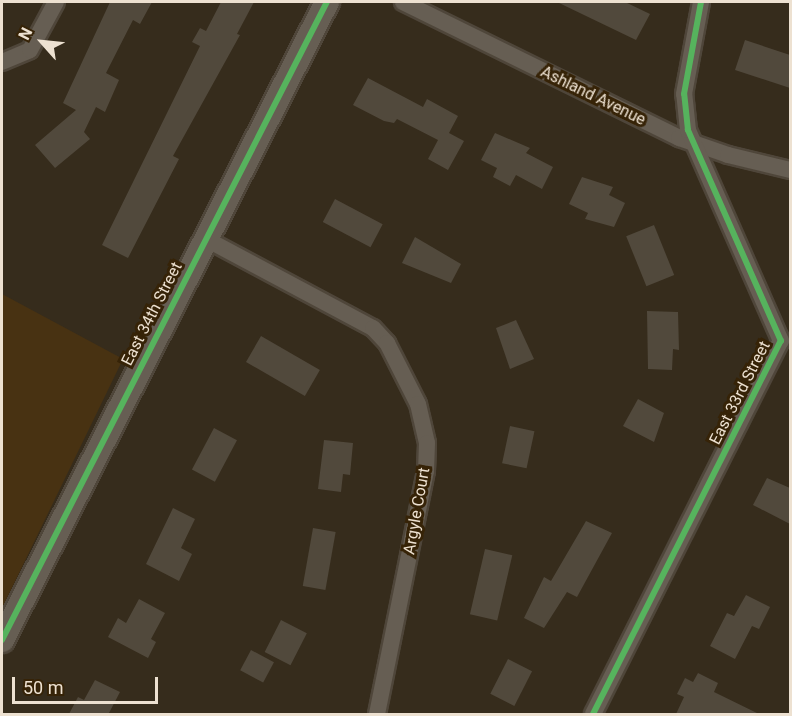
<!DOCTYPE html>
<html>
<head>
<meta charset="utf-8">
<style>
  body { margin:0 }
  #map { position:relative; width:792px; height:716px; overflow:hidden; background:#362c1c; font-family:Roboto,sans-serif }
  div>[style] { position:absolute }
  .built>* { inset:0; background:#483212 }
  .building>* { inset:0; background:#51493c; transform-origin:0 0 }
  .roads { filter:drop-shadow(2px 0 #4f463a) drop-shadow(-2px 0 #4f463a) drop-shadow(0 2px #4f463a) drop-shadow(0 -2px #4f463a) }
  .street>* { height:16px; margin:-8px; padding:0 8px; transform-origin:8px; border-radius:8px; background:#665e53 }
  .secondary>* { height:24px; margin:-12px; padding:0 12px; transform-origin:12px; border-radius:12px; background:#665e53 }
  .cycleway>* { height:6px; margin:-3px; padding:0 3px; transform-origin:3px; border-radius:3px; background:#56b35d }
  span { translate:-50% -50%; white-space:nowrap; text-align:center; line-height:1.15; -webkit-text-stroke:6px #362307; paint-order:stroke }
  .street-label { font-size:16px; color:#ede1d1 }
  .frame { position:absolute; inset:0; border:3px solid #ede1d1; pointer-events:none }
  .north { position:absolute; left:12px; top:12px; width:60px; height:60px; -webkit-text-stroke:4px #362307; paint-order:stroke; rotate:297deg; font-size:16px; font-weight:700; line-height:24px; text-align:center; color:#ede1d1 }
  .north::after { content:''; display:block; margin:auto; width:21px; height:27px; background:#ede1d1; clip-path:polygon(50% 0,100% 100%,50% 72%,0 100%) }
  .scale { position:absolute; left:12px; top:677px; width:146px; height:27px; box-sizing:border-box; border:3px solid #ede1d1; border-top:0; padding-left:8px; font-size:18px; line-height:21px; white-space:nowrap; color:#ede1d1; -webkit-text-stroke:4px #362307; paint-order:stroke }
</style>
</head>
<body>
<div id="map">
  <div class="built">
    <i style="clip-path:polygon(2px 294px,123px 359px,2px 608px)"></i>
  </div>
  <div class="building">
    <i style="clip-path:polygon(110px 2px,152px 2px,140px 24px,133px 20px,106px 73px,119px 80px,105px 112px,96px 107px,84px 132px,90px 139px,55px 168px,35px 145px,76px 110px,63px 103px)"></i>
    <i style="clip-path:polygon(221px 2px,254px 2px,237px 34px,240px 35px,173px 156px,179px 159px,128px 258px,102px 245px,200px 46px,192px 42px,200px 28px,206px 31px)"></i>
    <i style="clip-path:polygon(557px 2px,625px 2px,650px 14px,636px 40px)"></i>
    <i style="clip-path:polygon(745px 40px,790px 55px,790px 88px,735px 70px)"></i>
    <i style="clip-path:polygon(368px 78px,423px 107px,427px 99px,458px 116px,449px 133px,464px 141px,448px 170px,428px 159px,438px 140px,397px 119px,394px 123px,384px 121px,353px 105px)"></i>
    <i style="clip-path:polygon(495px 133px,530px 148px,526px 153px,553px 167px,542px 189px,516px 175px,510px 186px,493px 177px,497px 168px,481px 160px)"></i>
    <i style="clip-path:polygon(582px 177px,613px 187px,609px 195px,625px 203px,614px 227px,585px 219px,588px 213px,569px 204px)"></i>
    <i style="left:335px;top:199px;width:54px;height:26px;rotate:28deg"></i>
    <i style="left:654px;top:225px;width:54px;height:30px;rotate:68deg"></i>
    <i style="clip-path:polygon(415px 237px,461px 264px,451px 283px,402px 263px)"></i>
    <i style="clip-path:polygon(647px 311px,678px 312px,679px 350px,673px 349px,672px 370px,648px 369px)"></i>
    <i style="clip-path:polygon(516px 320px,534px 359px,510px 369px,496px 328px)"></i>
    <i style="left:261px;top:336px;width:68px;height:30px;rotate:30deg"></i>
    <i style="clip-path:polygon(638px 399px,664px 413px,654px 442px,623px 426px)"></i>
    <i style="left:510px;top:426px;width:25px;height:38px;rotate:12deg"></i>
    <i style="left:214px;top:428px;width:26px;height:47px;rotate:28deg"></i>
    <i style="clip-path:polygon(324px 440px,353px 443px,350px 475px,343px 474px,341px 492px,318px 489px)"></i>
    <i style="clip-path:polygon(767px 478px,790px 488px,790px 524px,753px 505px)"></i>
    <i style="clip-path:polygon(173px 508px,195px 519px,181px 548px,192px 554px,179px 581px,146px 564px)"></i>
    <i style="clip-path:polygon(586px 521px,612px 533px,577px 597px,567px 592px,544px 628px,524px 618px,544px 577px,551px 581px)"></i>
    <i style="left:313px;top:528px;width:23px;height:59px;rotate:10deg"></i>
    <i style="left:485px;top:549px;width:28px;height:67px;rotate:13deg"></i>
    <i style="clip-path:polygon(746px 595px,770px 607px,759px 629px,752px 626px,735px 659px,710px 646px,727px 613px,734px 616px)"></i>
    <i style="clip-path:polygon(139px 599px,165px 613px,151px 639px,156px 642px,148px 658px,108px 637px,118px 618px,126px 623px)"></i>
    <i style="left:281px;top:620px;width:29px;height:36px;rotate:27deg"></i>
    <i style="left:251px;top:650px;width:26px;height:23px;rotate:28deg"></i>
    <i style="left:508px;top:659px;width:27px;height:39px;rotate:27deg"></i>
    <i style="clip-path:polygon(698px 673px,718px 683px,714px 692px,759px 714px,676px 714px,684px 697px,677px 694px,685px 678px,693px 682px)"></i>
    <i style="clip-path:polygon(95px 680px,120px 692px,109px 713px,113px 714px,69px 714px,78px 697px,84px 700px)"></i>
  </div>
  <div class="roads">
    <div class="street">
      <i style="left:403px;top:2px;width:308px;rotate:26.2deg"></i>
      <i style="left:679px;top:138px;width:52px;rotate:19.1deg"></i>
      <i style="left:728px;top:155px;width:64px;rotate:13.6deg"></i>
      <i style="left:2px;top:62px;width:30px;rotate:-23deg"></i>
      <i style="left:30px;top:50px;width:55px;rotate:-61.6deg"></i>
      <i style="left:206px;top:239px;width:189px;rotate:28.1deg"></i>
      <i style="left:373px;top:328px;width:21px;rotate:47deg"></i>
      <i style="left:387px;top:343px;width:68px;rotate:63.1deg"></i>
      <i style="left:418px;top:404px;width:40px;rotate:77deg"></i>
      <i style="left:427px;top:443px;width:28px;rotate:92deg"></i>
      <i style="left:426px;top:471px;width:248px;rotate:101.4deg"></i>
      <i style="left:593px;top:714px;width:418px;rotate:-63.3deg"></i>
      <i style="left:781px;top:341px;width:231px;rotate:-113.8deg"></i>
      <i style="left:688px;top:130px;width:36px;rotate:-96deg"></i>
      <i style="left:684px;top:94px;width:94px;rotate:-79.5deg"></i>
    </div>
    <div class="secondary">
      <i style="left:2px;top:640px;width:716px;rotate:-63.01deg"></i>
    </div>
  </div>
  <div class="cycleway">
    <i style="left:2px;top:640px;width:716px;rotate:-63.01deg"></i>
    <i style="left:593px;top:714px;width:418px;rotate:-63.3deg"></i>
    <i style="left:781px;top:341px;width:231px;rotate:-113.8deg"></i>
    <i style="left:688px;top:130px;width:36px;rotate:-96deg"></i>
    <i style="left:684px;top:94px;width:94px;rotate:-79.5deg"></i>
  </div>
  <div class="street-label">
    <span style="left:593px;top:96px;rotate:26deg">Ashland Avenue</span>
    <span style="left:152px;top:314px;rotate:-63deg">East 34th Street</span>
    <span style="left:740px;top:393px;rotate:-63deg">East 33rd Street</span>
    <span style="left:417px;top:511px;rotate:-80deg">Argyle Court</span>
  </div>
  <div class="frame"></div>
  <div class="north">N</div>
  <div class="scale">50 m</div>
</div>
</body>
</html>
